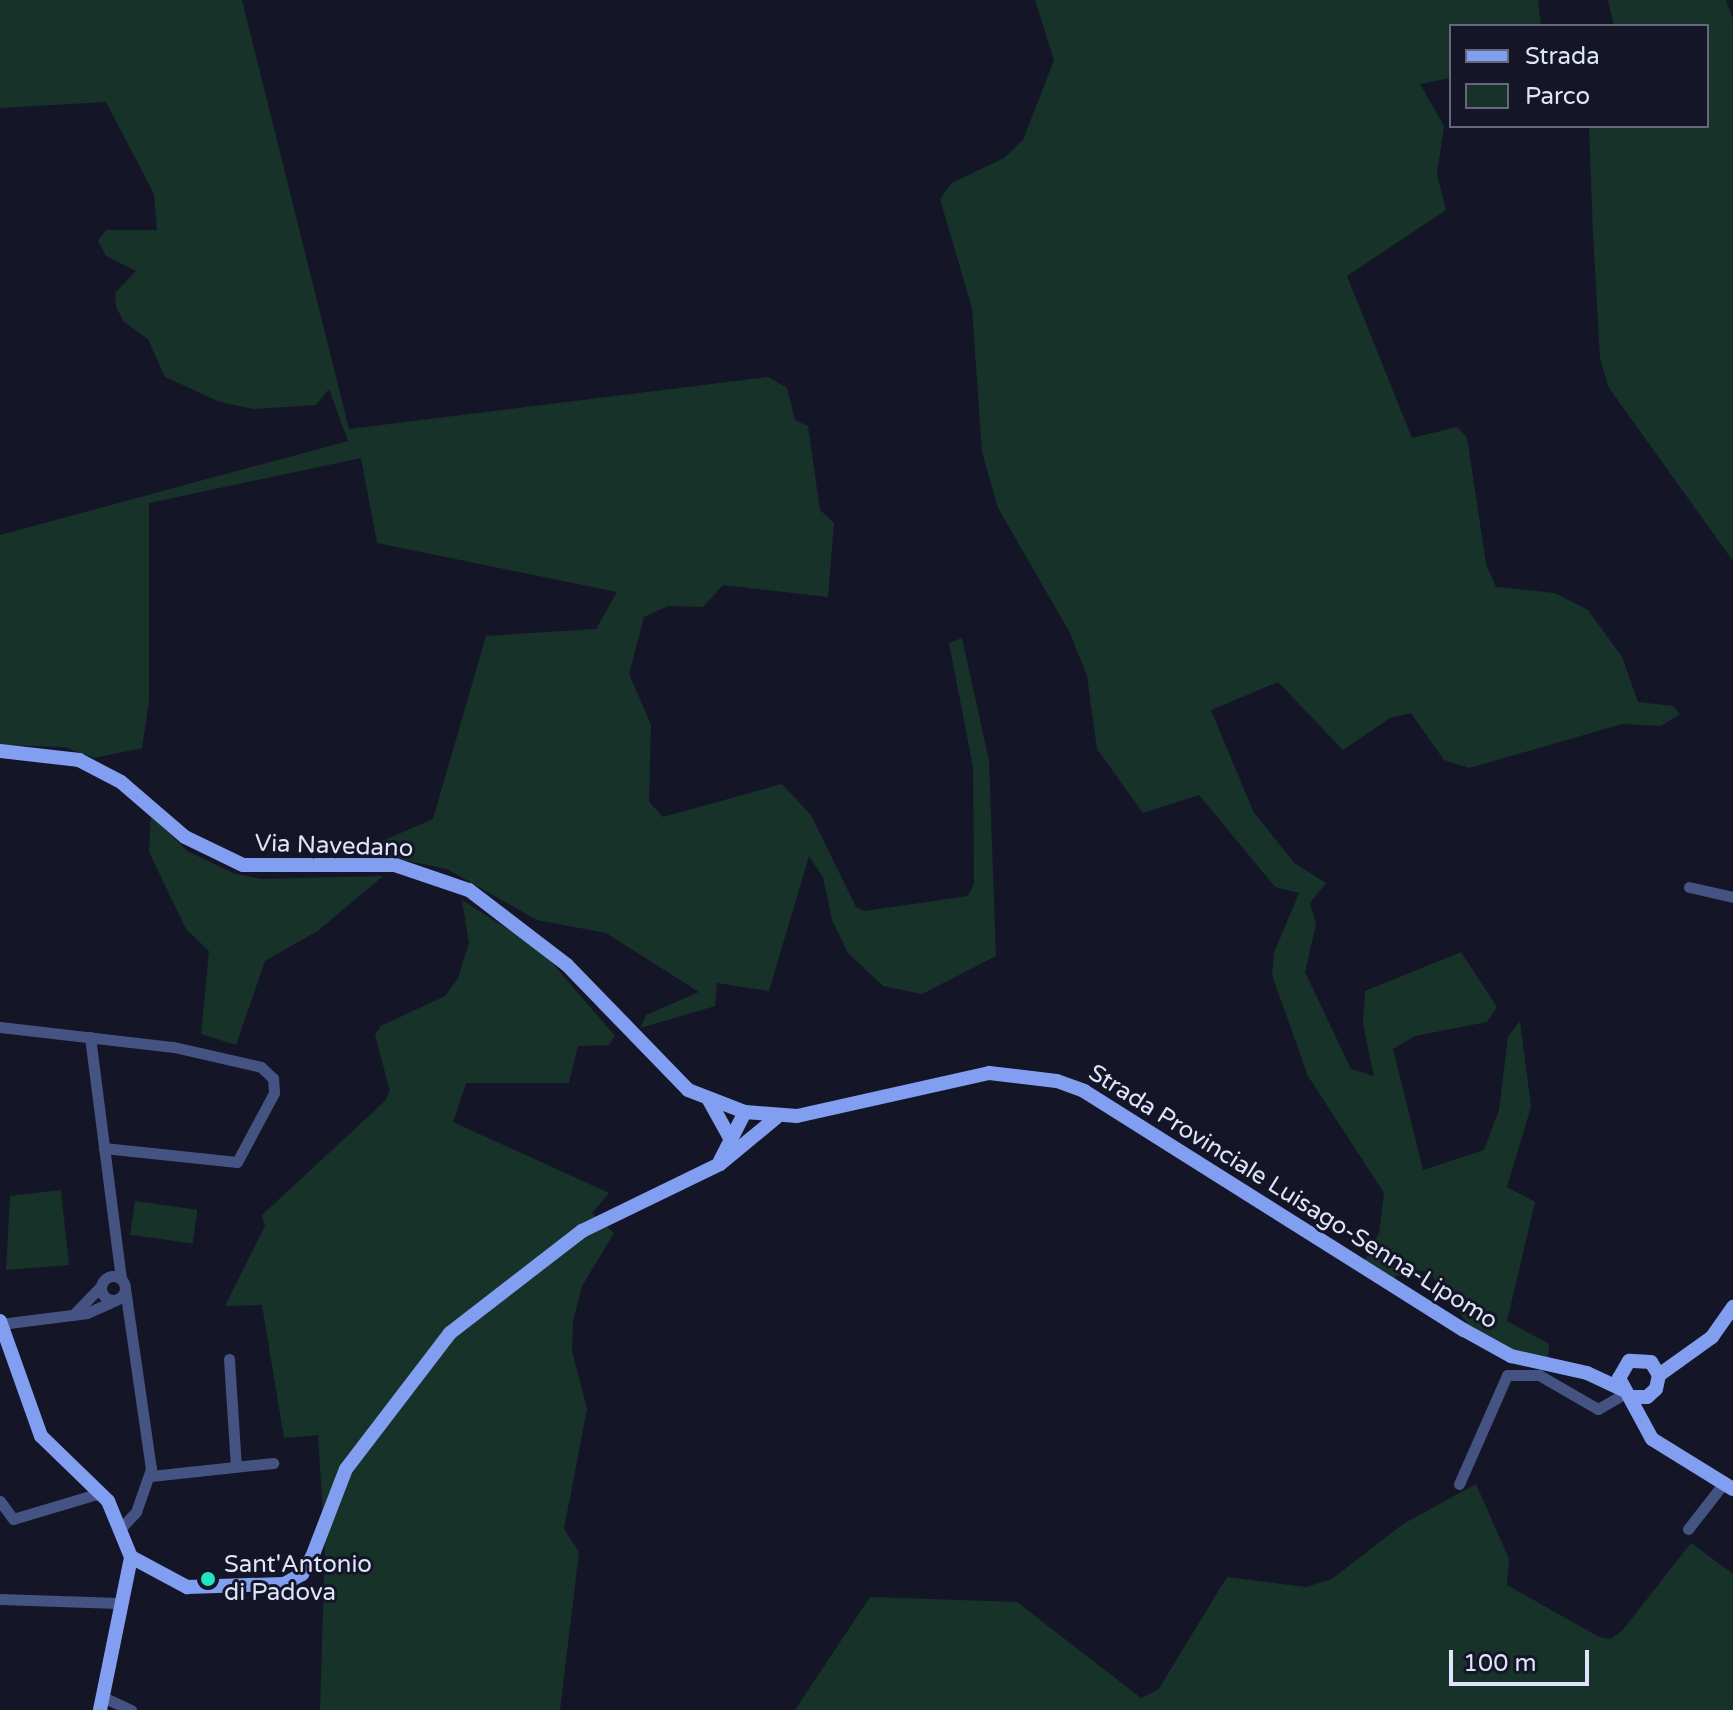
<!DOCTYPE html>
<html>
<head>
<meta charset="utf-8">
<style>
  body { margin:0 }
  #map { position:relative; width:1733px; height:1710px; overflow:hidden; background:#141628; font-family:"Varela Round",sans-serif }
  div>[style] { position:absolute }
  .green>* { inset:0; background:#173229; transform-origin:0 0 }
  .street>* { height:11px; margin:-5.5px; padding:0 5.5px; transform-origin:5.5px; border-radius:5.5px; background:#445382 }
  .street>.ring { margin:-5.5px; padding:0; box-sizing:content-box; background:none; border:11px solid #445382; border-radius:50% }
  .secondary>* { height:14px; margin:-7px; padding:0 7px; transform-origin:7px; border-radius:7px; background:#819ef0 }
  .dots>* { width:22px; height:22px; translate:-50% -50%; box-sizing:border-box; border:4px solid #141628; border-radius:50% }
  span { translate:-50% -50%; white-space:nowrap; text-align:center; line-height:1.15; -webkit-text-stroke:6px #141628; paint-order:stroke }
  .street-label { font-size:24px; color:#dfe4fb }
  .poi-label { font-size:24px; color:#dfe4fb }
  .left { translate:0 -50%; text-align:left }
  .legend { position:absolute; left:1449px; top:24px; width:260px; height:104px; box-sizing:border-box; background:#141628; border:2px solid #65687c; margin:0; padding:10px 14px; list-style:none; font-size:24px; color:#dfe4fb }
  .legend li { display:flex; align-items:center; gap:16px; height:40px }
  .legend b { width:40px; border:2px solid #65687c }
  .scale { position:absolute; left:1449px; top:1650px; width:140px; height:36px; box-sizing:border-box; border:4px solid #dfe4fb; border-top:0; padding-left:10px; font-size:24px; line-height:28px; white-space:nowrap; color:#dfe4fb; -webkit-text-stroke:6px #141628; paint-order:stroke }
</style>
</head>
<body>
<div id="map">
  <div class="green">
    <i style="clip-path:polygon(0 0,242px 0,349px 429px,768px 377px,787px 388px,795px 420px,808px 426px,820px 510px,834px 523px,828px 597px,723px 585px,703px 607px,668px 606px,644px 617px,629px 674px,651px 725px,649px 802px,663px 817px,782px 784px,811px 815px,856px 907px,865px 911px,968px 896px,974px 883px,973px 767px,949px 643px,962px 638px,989px 761px,996px 956px,922px 994px,883px 986px,848px 953px,832px 920px,823px 877px,809px 856px,769px 991px,717px 983px,715px 1006px,640px 1028px,646px 1015px,699px 992px,606px 933px,537px 920px,447px 869px,379px 855px,380px 842px,433px 819px,486px 636px,596px 629px,617px 592px,377px 543px,361px 458px,149px 503px,149px 701px,142px 748px,94px 758px,64px 747px,0 745px,0 535px,348px 441px,329px 389px,316px 405px,254px 409px,220px 402px,165px 377px,148px 339px,124px 322px,116px 307px,115px 293px,136px 271px,106px 256px,98px 241px,106px 230px,157px 230px,154px 194px,106px 102px,0 108px)"></i>
    <i style="clip-path:polygon(1035px 0,1538px 0,1541px 26px,1451px 26px,1451px 78px,1420px 84px,1444px 126px,1437px 174px,1446px 210px,1347px 276px,1412px 438px,1457px 427px,1467px 437px,1486px 564px,1496px 587px,1555px 593px,1588px 610px,1622px 657px,1638px 702px,1673px 706px,1680px 714px,1661px 726px,1622px 724px,1469px 768px,1444px 760px,1411px 713px,1390px 718px,1343px 750px,1278px 682px,1211px 710px,1253px 811px,1294px 863px,1326px 883px,1310px 903px,1316px 924px,1305px 972px,1351px 1069px,1374px 1076px,1363px 1024px,1365px 991px,1461px 952px,1497px 1007px,1487px 1022px,1415px 1036px,1393px 1049px,1423px 1170px,1484px 1150px,1499px 1110px,1508px 1037px,1520px 1021px,1531px 1107px,1507px 1187px,1535px 1202px,1507px 1321px,1549px 1344px,1548px 1370px,1471px 1328px,1429px 1272px,1410px 1269px,1393px 1278px,1365px 1260px,1379px 1233px,1384px 1193px,1308px 1076px,1272px 975px,1274px 953px,1299px 893px,1275px 887px,1199px 795px,1143px 813px,1097px 749px,1087px 676px,1069px 631px,998px 508px,982px 452px,972px 308px,940px 199px,952px 183px,1004px 158px,1023px 140px,1054px 60px)"></i>
    <i style="clip-path:polygon(1608px 0,1726px 0,1733px 19px,1733px 561px,1609px 388px,1600px 359px,1593px 233px,1589px 126px,1707px 126px,1707px 26px,1614px 26px)"></i>
    <i style="clip-path:polygon(151px 813px,187px 851px,233px 873px,261px 879px,383px 876px,319px 930px,265px 961px,236px 1045px,201px 1034px,209px 951px,186px 929px,149px 852px)"></i>
    <i style="clip-path:polygon(462px 900px,542px 951px,615px 1036px,609px 1045px,578px 1046px,569px 1083px,466px 1083px,453px 1122px,609px 1193px,592px 1213px,614px 1233px,582px 1286px,573px 1321px,572px 1351px,587px 1409px,564px 1529px,579px 1552px,560px 1710px,320px 1710px,325px 1547px,318px 1435px,284px 1438px,262px 1305px,225px 1306px,265px 1226px,262px 1215px,385px 1101px,390px 1091px,375px 1035px,381px 1026px,445px 996px,458px 978px,469px 943px)"></i>
    <i style="clip-path:polygon(61px 1190px,69px 1265px,6px 1270px,10px 1196px)"></i>
    <i style="left:135px;top:1201px;width:63px;height:34px;rotate:8deg"></i>
    <i style="clip-path:polygon(1476px 1484px,1509px 1559px,1507px 1585px,1599px 1637px,1610px 1639px,1622px 1631px,1691px 1543px,1733px 1574px,1733px 1710px,795px 1710px,870px 1597px,1017px 1602px,1141px 1698px,1158px 1690px,1227px 1577px,1306px 1587px,1332px 1579px,1403px 1524px)"></i>
  </div>
  <div class="street">
    <i style="left:1689px;top:887px;width:45px;rotate:12.8deg"></i>
    <i style="left:0;top:1027px;width:175px;rotate:6.6deg"></i>
    <i style="left:174px;top:1047px;width:89px;rotate:12.9deg"></i>
    <i style="left:261px;top:1067px;width:16px;rotate:43deg"></i>
    <i style="left:273px;top:1078px;width:15px;rotate:86deg"></i>
    <i style="left:274px;top:1093px;width:78px;rotate:118.2deg"></i>
    <i style="left:237px;top:1162px;width:134px;rotate:-174deg"></i>
    <i style="left:90px;top:1037px;width:244px;rotate:82.7deg"></i>
    <i class="ring" style="left:101px;top:1276px;width:13px;height:13px"></i>
    <i style="left:73px;top:1315px;width:39px;rotate:-46deg"></i>
    <i style="left:1px;top:1324px;width:87px;rotate:-7.3deg"></i>
    <i style="left:87px;top:1313px;width:32px;rotate:-24deg"></i>
    <i style="left:229px;top:1359px;width:107px;rotate:86.3deg"></i>
    <i style="left:151px;top:1476px;width:123px;rotate:-6.1deg"></i>
    <i style="left:1459px;top:1484px;width:119px;rotate:-66.2deg"></i>
    <i style="left:1507px;top:1375px;width:32px"></i>
    <i style="left:1539px;top:1375px;width:68px;rotate:30deg"></i>
    <i style="left:1598px;top:1409px;width:32px;rotate:-30deg"></i>
    <i style="left:0;top:1501px;width:22px;rotate:54deg"></i>
    <i style="left:13px;top:1519px;width:91px;rotate:-16.6deg"></i>
    <i style="left:120px;top:1529px;width:23px;rotate:-47deg"></i>
    <i style="left:136px;top:1512px;width:46px;rotate:-70.8deg"></i>
    <i style="left:151px;top:1469px;width:183px;rotate:-98.2deg"></i>
    <i style="left:1688px;top:1529px;width:57px;rotate:-52.1deg"></i>
    <i style="left:0;top:1599px;width:118px;rotate:1.9deg"></i>
    <i style="left:105px;top:1698px;width:29px;rotate:25deg"></i>
  </div>
  <div class="secondary">
    <i style="left:0;top:751px;width:80px;rotate:6.5deg"></i>
    <i style="left:79px;top:760px;width:47px;rotate:27.6deg"></i>
    <i style="left:121px;top:782px;width:84px;rotate:40.7deg"></i>
    <i style="left:185px;top:837px;width:64px;rotate:25.8deg"></i>
    <i style="left:243px;top:865px;width:152px"></i>
    <i style="left:395px;top:865px;width:78px;rotate:18.7deg"></i>
    <i style="left:469px;top:890px;width:123px;rotate:37.4deg"></i>
    <i style="left:567px;top:965px;width:174px;rotate:45.9deg"></i>
    <i style="left:688px;top:1090px;width:61px;rotate:21.1deg"></i>
    <i style="left:745px;top:1112px;width:52px;rotate:4.4deg"></i>
    <i style="left:797px;top:1116px;width:197px;rotate:-12.6deg"></i>
    <i style="left:989px;top:1073px;width:68px;rotate:6.7deg"></i>
    <i style="left:1057px;top:1081px;width:29px;rotate:20deg"></i>
    <i style="left:1084px;top:1091px;width:449px;rotate:32.2deg"></i>
    <i style="left:1464px;top:1330px;width:54px;rotate:29deg"></i>
    <i style="left:1511px;top:1356px;width:78px;rotate:12.6deg"></i>
    <i style="left:1587px;top:1373px;width:40px;rotate:25deg"></i>
    <i style="left:709px;top:1100px;width:43px;rotate:61.1deg"></i>
    <i style="left:720px;top:1161px;width:55px;rotate:-63deg"></i>
    <i style="left:0;top:1321px;width:122px;rotate:70.4deg"></i>
    <i style="left:41px;top:1436px;width:93px;rotate:44.1deg"></i>
    <i style="left:108px;top:1501px;width:61px;rotate:67.7deg"></i>
    <i style="left:131px;top:1557px;width:64px;rotate:28.2deg"></i>
    <i style="left:187px;top:1587px;width:97px;rotate:-1.8deg"></i>
    <i style="left:284px;top:1584px;width:21px;rotate:-29deg"></i>
    <i style="left:302px;top:1574px;width:20px;rotate:-60deg"></i>
    <i style="left:312px;top:1557px;width:94px;rotate:-68.9deg"></i>
    <i style="left:346px;top:1469px;width:171px;rotate:-52.6deg"></i>
    <i style="left:450px;top:1333px;width:167px;rotate:-37.7deg"></i>
    <i style="left:582px;top:1231px;width:153px;rotate:-25.9deg"></i>
    <i style="left:720px;top:1164px;width:74px;rotate:-39.5deg"></i>
    <i style="left:1659px;top:1375px;width:65px;rotate:-35.6deg"></i>
    <i style="left:1712px;top:1337px;width:37px;rotate:-55deg"></i>
    <i style="left:1631px;top:1397px;width:16px"></i>
    <i style="left:1647px;top:1397px;width:12px;rotate:-42deg"></i>
    <i style="left:1656px;top:1389px;width:14px;rotate:-78deg"></i>
    <i style="left:1659px;top:1375px;width:15px;rotate:-122deg"></i>
    <i style="left:1651px;top:1362px;width:22px;rotate:-177deg"></i>
    <i style="left:1629px;top:1361px;width:20px;rotate:120deg"></i>
    <i style="left:1619px;top:1378px;width:69px;rotate:61.6deg"></i>
    <i style="left:1652px;top:1439px;width:95px;rotate:31.7deg"></i>
    <i style="left:100px;top:1710px;width:156px;rotate:-78.5deg"></i>
  </div>
  <div class="dots">
    <i style="left:208px;top:1579px;background:#21e5c1"></i>
  </div>
  <div class="street-label">
    <span style="left:334px;top:846px;rotate:2deg">Via Navedano</span>
    <span style="left:1293px;top:1197px;rotate:32deg">Strada Provinciale Luisago-Senna-Lipomo</span>
  </div>
  <div class="poi-label">
    <span class="left" style="left:224px;top:1579px">Sant'Antonio<br>di Padova</span>
  </div>
  <ul class="legend">
  <li><b style="height:10px;background:#819ef0"></b>Strada</li>
  <li><b style="height:22px;background:#173229"></b>Parco</li>
  </ul>
  <div class="scale">100 m</div>
</div>
</body>
</html>
